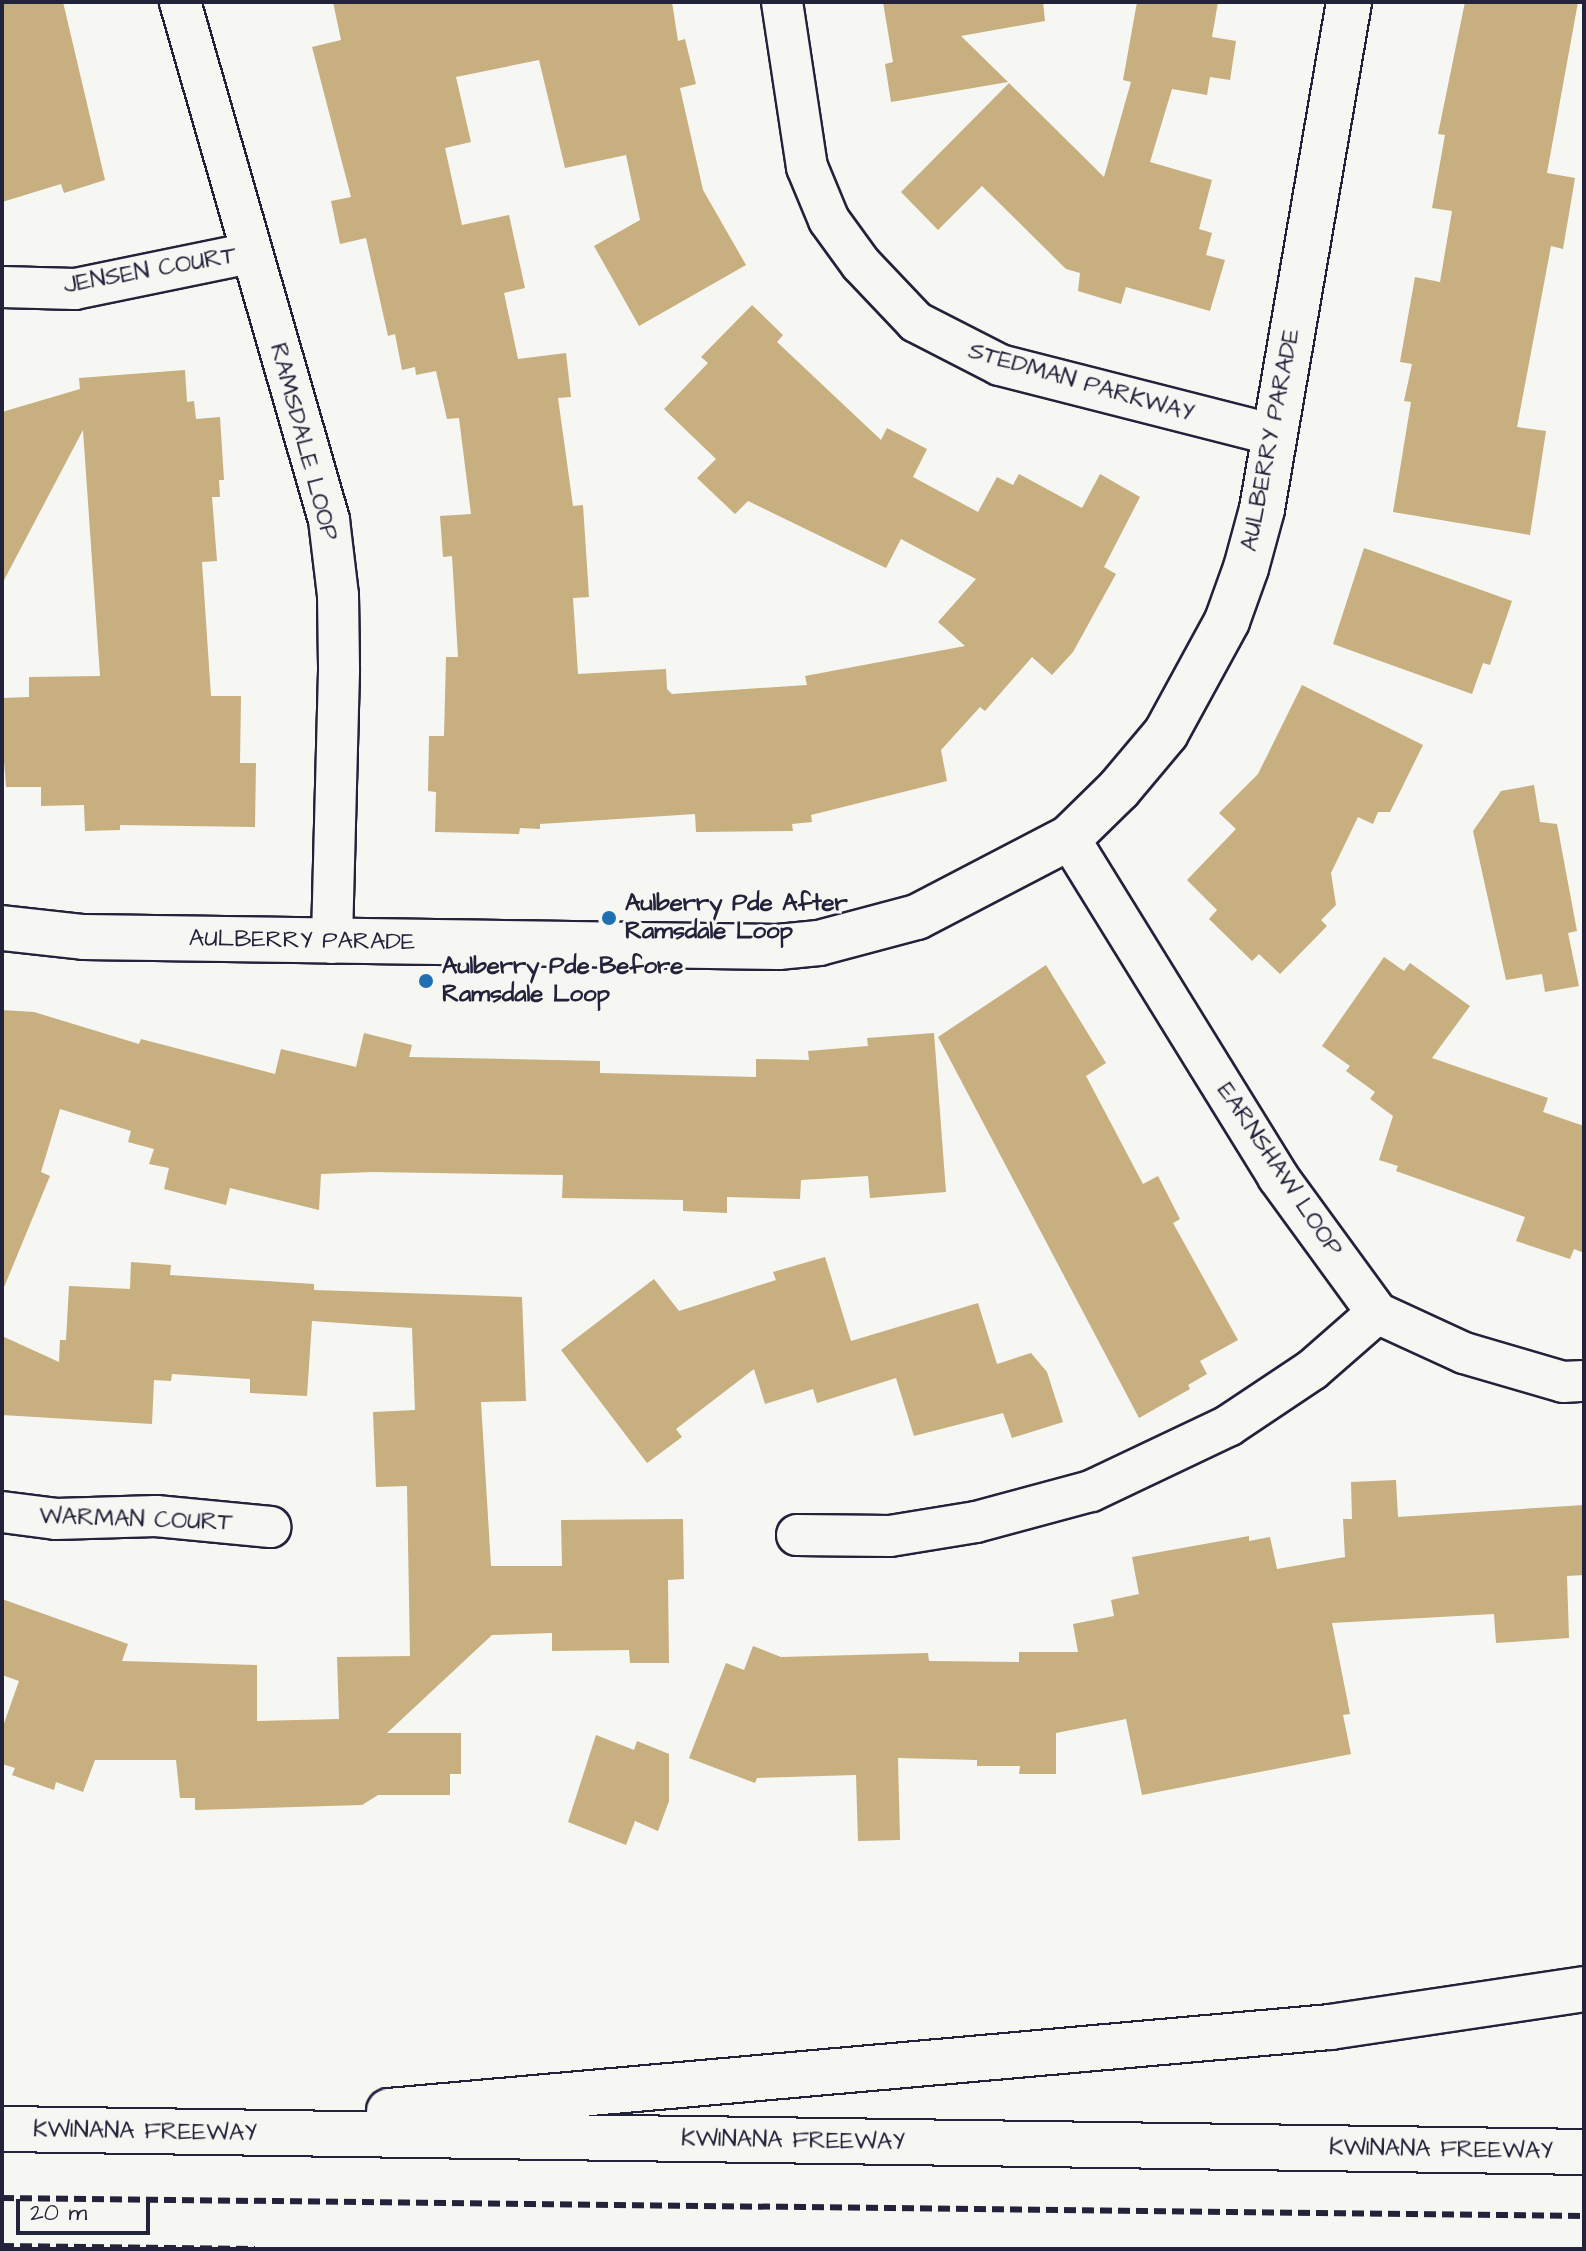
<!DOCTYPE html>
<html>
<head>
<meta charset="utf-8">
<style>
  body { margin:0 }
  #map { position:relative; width:1586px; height:2251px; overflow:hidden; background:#f6f6f2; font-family:"Architects Daughter",sans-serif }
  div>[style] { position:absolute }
  .building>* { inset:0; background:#c7af7f }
  .roads { filter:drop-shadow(2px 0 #22223b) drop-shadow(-2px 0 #22223b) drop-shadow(0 2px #22223b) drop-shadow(0 -2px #22223b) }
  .minor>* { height:40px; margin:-20px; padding:0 20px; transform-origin:20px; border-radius:20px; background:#f6f6f2 }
  .secondary>* { height:44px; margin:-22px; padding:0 22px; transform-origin:22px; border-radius:22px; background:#f6f6f2 }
  .motorway>* { height:44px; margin:-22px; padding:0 22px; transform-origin:22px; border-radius:22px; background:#f6f6f2 }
  .rail>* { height:6px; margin-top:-3px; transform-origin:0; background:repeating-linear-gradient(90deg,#22223b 0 12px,transparent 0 18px) }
  .dots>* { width:22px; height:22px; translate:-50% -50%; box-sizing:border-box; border:4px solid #f6f6f2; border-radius:50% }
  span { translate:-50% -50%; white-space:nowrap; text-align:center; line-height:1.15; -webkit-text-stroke:6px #f6f6f2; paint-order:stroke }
  .street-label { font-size:24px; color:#22223b }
  .poi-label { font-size:24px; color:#22223b; font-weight:700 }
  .left { translate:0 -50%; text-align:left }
  .frame { position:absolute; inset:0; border:4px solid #22223b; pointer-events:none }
  .scale { position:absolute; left:16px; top:2199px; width:134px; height:36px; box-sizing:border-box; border:4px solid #22223b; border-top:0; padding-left:10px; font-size:24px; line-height:28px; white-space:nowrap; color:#22223b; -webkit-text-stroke:6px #f6f6f2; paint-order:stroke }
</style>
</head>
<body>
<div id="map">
  <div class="building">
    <i style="clip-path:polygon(2px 2px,63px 2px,105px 180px,64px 193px,61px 184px,2px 202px)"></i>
    <i style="clip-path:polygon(333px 2px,672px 2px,678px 41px,685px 39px,696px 84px,680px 88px,703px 190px,746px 265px,639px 326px,594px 246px,640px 220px,626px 155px,565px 168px,539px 60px,456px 77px,471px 142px,445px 148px,462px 225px,509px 215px,525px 288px,504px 293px,518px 359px,566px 353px,571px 397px,558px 398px,573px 506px,583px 505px,589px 597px,573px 598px,578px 674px,666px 669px,667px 689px,672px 694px,807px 685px,805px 676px,965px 646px,938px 622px,976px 579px,901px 539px,886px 568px,748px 501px,735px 514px,697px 478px,716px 459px,664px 409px,708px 363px,701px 357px,752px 305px,783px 335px,777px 342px,881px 440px,887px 428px,927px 449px,913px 477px,978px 512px,997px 477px,1013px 485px,1019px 474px,1082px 508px,1100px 474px,1140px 497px,1104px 567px,1116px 574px,1073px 652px,1052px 675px,1032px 657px,985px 711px,980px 707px,941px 750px,947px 781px,811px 815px,812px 822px,792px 824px,793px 831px,696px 832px,695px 814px,540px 824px,540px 829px,520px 828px,519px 834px,435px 832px,436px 792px,428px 791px,429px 736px,444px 736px,446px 657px,458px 657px,452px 556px,443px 557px,440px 516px,471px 514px,459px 418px,447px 419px,436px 371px,416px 375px,415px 367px,402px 370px,395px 334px,388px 336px,366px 238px,340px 244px,331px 201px,351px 197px,312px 47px,341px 40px)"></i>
    <i style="clip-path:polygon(883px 2px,1043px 2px,1045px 21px,961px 36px,1008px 82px,891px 102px,885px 64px,893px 62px)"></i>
    <i style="clip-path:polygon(1137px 2px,1218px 2px,1212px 37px,1236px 41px,1230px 80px,1210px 77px,1207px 95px,1172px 89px,1150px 162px,1212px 180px,1199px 229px,1212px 233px,1206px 255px,1225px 260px,1210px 311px,1126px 287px,1121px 304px,1078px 291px,1080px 273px,1066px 269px,982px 186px,938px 230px,901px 192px,1009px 83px,1104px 177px,1131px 82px,1123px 80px)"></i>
    <i style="clip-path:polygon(1465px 2px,1578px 2px,1547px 173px,1575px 178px,1563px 249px,1551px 246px,1517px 427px,1546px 431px,1530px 535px,1393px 512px,1411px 402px,1404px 401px,1412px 364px,1400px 362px,1415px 277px,1440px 282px,1452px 211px,1432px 208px,1445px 135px,1438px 134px)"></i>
    <i style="clip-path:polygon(185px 370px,187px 402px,194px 401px,196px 419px,220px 417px,224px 480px,219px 480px,220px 497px,212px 497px,217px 561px,202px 562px,211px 696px,241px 696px,240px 763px,256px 763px,255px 827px,120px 825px,120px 830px,85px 831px,84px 805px,41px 806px,41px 787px,6px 787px,2px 734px,2px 698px,29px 697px,29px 677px,100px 676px,83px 430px,2px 584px,2px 412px,80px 389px,79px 378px)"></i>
    <i style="clip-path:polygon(1364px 548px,1512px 601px,1490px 665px,1483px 663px,1472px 694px,1333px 644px)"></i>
    <i style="clip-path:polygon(1302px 685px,1423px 745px,1390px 812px,1378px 812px,1373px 824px,1358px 817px,1331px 873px,1336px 905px,1321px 920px,1327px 926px,1280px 974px,1259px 954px,1252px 961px,1209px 919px,1217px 910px,1187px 880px,1236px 829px,1219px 813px,1258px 774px)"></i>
    <i style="clip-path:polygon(1534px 785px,1540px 822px,1557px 824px,1577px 931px,1568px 933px,1579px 986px,1545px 992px,1542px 974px,1506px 980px,1473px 831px,1501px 791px)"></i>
    <i style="clip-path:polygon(1384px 957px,1404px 971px,1410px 963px,1470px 1006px,1432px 1058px,1548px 1098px,1543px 1112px,1584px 1126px,1584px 1253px,1574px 1249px,1570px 1259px,1516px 1241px,1525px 1217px,1396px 1171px,1398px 1166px,1379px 1160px,1393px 1116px,1370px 1099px,1375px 1092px,1346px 1071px,1350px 1066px,1322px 1046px)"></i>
    <i style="clip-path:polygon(1046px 965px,1106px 1063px,1086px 1076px,1143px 1184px,1158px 1176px,1180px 1219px,1173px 1223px,1238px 1340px,1200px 1361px,1207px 1374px,1188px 1385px,1190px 1389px,1139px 1418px,938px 1037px)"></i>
    <i style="clip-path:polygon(2px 1010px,34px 1012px,139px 1044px,141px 1039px,275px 1074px,281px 1049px,356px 1067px,364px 1033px,412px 1045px,409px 1057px,600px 1061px,600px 1073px,756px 1077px,756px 1059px,809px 1060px,808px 1051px,868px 1046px,867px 1038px,934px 1033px,946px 1192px,870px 1198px,868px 1176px,801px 1180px,800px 1199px,727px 1197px,727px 1213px,683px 1211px,683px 1200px,562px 1198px,563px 1175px,372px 1172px,321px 1174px,319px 1210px,230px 1188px,226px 1205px,164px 1189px,169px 1168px,149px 1164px,154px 1149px,128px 1142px,131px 1131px,60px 1109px,41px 1172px,50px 1176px,2px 1292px)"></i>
    <i style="clip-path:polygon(825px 1257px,851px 1341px,978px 1303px,997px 1364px,1031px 1353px,1047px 1372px,1063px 1422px,1012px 1438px,1003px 1413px,914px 1436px,896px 1378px,817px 1403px,813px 1389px,765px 1404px,754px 1369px,676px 1429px,682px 1437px,647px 1463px,561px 1350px,654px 1279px,679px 1311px,776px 1280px,773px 1272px)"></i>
    <i style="clip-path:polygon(131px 1262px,171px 1265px,170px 1275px,314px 1284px,314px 1290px,522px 1297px,526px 1401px,481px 1402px,491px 1566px,562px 1566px,561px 1520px,683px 1519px,684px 1579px,668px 1580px,669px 1663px,630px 1663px,629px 1650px,552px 1651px,552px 1633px,492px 1635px,387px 1733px,461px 1733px,461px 1774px,450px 1774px,450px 1795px,378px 1795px,362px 1805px,195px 1810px,195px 1798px,180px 1798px,176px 1760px,95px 1760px,83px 1792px,56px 1782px,54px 1790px,12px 1775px,15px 1768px,2px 1764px,2px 1729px,19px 1681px,2px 1675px,2px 1599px,128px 1644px,122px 1661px,257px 1665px,257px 1721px,339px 1719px,337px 1657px,410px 1656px,407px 1486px,376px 1487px,373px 1412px,415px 1410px,412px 1328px,312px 1321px,307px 1396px,250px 1393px,250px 1379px,172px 1374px,171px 1381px,154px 1380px,152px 1424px,2px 1415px,2px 1336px,59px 1362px,60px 1340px,66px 1340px,69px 1286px,130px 1289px)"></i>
    <i style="clip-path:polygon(1396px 1480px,1398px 1517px,1584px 1505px,1584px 1575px,1567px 1576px,1569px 1638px,1496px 1643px,1494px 1614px,1332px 1623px,1350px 1714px,1343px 1715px,1351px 1754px,1142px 1795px,1126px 1719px,1056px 1733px,1056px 1774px,1019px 1774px,1020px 1766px,977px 1766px,977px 1760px,898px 1758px,900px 1840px,858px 1841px,856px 1775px,757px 1778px,755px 1783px,689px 1758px,726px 1663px,744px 1670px,753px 1646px,781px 1657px,928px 1653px,929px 1661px,1019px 1662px,1019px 1652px,1078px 1652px,1073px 1624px,1114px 1616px,1111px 1600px,1139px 1594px,1132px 1557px,1249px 1536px,1249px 1541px,1270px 1537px,1277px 1569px,1345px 1557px,1343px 1519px,1352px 1519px,1351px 1482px)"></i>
    <i style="clip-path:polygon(596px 1735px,634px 1750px,637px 1741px,669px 1754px,669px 1801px,658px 1831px,635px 1821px,626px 1845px,568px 1822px)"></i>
  </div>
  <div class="roads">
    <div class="minor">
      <i style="left:180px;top:2px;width:539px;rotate:73.95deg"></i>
      <i style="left:329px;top:520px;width:76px;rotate:83.2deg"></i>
      <i style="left:338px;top:595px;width:76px;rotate:89.2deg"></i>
      <i style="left:339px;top:671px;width:272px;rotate:91.5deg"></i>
      <i style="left:782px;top:2px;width:167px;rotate:81.4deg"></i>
      <i style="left:807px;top:167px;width:57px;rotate:67.5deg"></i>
      <i style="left:829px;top:220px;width:54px;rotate:54deg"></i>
      <i style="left:861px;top:264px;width:80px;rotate:46.5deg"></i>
      <i style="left:916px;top:322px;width:94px;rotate:27.1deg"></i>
      <i style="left:1000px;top:365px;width:284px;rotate:14.3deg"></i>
      <i style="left:2px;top:287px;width:73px;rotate:1.6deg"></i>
      <i style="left:75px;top:289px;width:179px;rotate:-11.6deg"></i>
      <i style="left:1069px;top:838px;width:398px;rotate:58.3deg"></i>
      <i style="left:1278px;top:1177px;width:168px;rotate:53.9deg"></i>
      <i style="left:1377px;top:1313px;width:96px;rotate:24.7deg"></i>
      <i style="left:1464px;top:1353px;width:103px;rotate:16.3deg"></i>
      <i style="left:1563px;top:1382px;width:21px;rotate:-3deg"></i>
      <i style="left:2px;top:1512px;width:54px;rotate:7.4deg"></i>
      <i style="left:56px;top:1519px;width:100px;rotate:-1.7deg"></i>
      <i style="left:156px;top:1516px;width:115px;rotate:5.5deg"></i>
      <i style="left:797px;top:1535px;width:93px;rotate:0.6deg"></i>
      <i style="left:890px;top:1536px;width:87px;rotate:-9.2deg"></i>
      <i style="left:976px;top:1522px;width:119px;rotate:-15.1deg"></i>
      <i style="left:1091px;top:1491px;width:152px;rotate:-25.4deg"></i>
      <i style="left:1228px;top:1426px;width:101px;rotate:-33.7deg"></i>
      <i style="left:1312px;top:1370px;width:86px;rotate:-41.2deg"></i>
    </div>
    <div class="secondary">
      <i style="left:2px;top:928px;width:82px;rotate:6.3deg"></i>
      <i style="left:84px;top:937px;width:694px;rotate:0.83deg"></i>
      <i style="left:778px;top:947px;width:41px;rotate:-5.6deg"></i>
      <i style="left:819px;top:943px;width:101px;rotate:-14.9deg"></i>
      <i style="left:917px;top:917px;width:171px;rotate:-27.5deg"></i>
      <i style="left:1069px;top:838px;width:70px;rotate:-44.4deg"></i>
      <i style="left:1119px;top:789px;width:73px;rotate:-50deg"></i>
      <i style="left:1166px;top:733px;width:128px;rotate:-61.4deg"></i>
      <i style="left:1227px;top:621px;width:56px;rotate:-70.3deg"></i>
      <i style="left:1246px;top:568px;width:61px;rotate:-74.8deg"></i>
      <i style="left:1262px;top:509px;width:514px;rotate:-80.26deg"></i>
    </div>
    <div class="motorway">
      <i style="left:389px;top:2111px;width:945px;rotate:-5.1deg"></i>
      <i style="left:1330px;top:2027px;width:257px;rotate:-8.5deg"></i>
      <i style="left:2px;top:2129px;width:1582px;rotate:0.83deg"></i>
    </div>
  </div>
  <div class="rail">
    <i style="left:2px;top:2198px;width:1582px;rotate:0.65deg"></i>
    <i style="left:2px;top:2246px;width:253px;rotate:0.7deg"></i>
  </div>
  <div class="dots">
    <i style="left:609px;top:918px;background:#1f6fb2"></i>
    <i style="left:426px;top:981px;background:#1f6fb2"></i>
  </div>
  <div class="street-label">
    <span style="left:150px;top:271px;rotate:-10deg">JENSEN COURT</span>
    <span style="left:1081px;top:383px;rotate:16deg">STEDMAN PARKWAY</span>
    <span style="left:1271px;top:440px;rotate:-79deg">AULBERRY PARADE</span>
    <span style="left:303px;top:442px;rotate:75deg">RAMSDALE LOOP</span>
    <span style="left:302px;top:941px;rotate:1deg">AULBERRY PARADE</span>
    <span style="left:1279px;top:1170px;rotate:56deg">EARNSHAW LOOP</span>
    <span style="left:136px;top:1520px;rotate:2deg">WARMAN COURT</span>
    <span style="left:145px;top:2132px;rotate:1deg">KWINANA FREEWAY</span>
    <span style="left:793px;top:2141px;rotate:1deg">KWINANA FREEWAY</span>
    <span style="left:1441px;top:2150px;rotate:1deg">KWINANA FREEWAY</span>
  </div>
  <div class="poi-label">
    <span class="left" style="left:625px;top:918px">Aulberry Pde After<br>Ramsdale Loop</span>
    <span class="left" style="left:442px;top:981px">Aulberry Pde Before<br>Ramsdale Loop</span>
  </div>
  <div class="frame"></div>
  <div class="scale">20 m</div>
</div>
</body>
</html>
